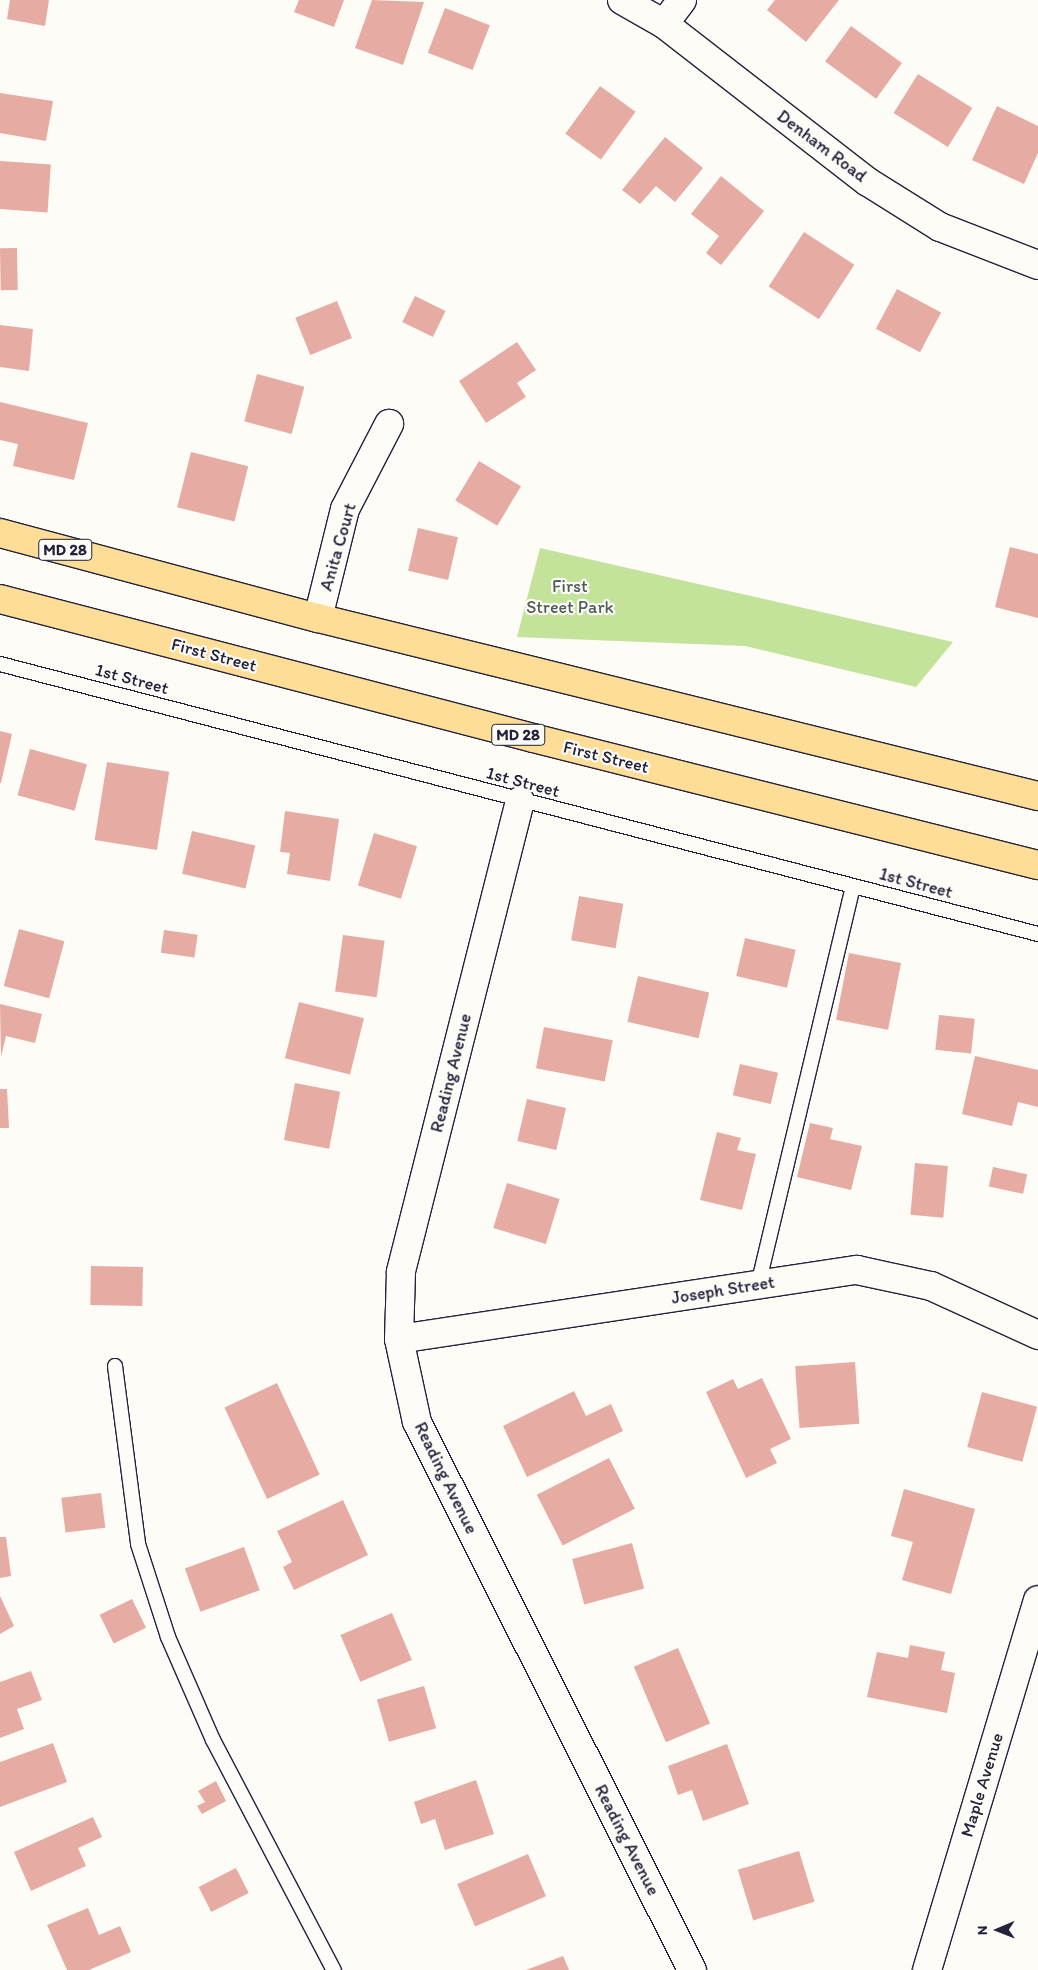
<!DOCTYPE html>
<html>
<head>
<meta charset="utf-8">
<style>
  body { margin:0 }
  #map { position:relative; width:1038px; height:1970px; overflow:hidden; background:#fdfcf7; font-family:Itim,sans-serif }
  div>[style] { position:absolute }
  .green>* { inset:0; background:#c3e29a }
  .building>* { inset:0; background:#e6aca3; transform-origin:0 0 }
  .roads { filter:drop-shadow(1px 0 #22223b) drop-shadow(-1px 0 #22223b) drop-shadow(0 1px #22223b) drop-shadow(0 -1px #22223b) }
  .service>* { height:14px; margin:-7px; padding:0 7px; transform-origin:7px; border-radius:7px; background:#fdfcf7 }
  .minor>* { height:28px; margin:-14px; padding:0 14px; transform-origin:14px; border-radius:14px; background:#fdfcf7 }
  .primary>* { height:28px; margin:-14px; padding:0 14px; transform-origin:14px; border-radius:14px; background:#fedd96 }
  span { translate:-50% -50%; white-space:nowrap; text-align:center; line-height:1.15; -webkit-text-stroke:4.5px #fdfcf7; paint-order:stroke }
  .shield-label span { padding:1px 4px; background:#fdfcf7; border:1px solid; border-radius:4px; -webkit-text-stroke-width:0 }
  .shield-label { font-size:16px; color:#22223b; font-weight:700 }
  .street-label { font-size:18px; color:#22223b }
  .park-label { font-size:18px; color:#525c58 }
  .north { position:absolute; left:973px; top:1905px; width:50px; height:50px; -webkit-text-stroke:4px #fdfcf7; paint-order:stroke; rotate:269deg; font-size:14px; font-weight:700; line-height:20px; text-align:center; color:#22223b }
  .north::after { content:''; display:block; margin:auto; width:18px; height:22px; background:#22223b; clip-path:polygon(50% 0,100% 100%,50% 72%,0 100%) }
</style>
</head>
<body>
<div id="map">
  <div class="green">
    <i style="clip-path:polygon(540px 548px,953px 642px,916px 687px,745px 646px,517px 637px)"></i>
  </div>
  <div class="building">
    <i style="clip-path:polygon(10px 0,49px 0,45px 26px,7px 19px)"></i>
    <i style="clip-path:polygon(299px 0,344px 0,334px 27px,294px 12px)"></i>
    <i style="clip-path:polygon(372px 0,424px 2px,403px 65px,355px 48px)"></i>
    <i style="clip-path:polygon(775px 0,839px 0,806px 42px,767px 10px)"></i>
    <i style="left:445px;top:8px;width:48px;height:48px;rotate:21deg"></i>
    <i style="left:851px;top:26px;width:63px;height:44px;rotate:36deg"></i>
    <i style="left:918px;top:74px;width:64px;height:46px;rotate:32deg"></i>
    <i style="left:600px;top:86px;width:44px;height:59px;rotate:36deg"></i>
    <i style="clip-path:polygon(0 93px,53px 101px,46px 141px,0 133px)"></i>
    <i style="clip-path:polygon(997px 106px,1038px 126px,1038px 153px,1024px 184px,972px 160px)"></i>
    <i style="clip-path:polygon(665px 137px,703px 168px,675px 202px,656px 186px,640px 204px,622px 190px)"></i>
    <i style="left:0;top:161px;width:51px;height:48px;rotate:4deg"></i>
    <i style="clip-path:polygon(721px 176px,764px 211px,721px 265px,706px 253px,719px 236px,691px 214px)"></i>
    <i style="left:804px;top:232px;width:60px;height:65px;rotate:33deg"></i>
    <i style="left:17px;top:248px;width:42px;height:17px;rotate:89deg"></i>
    <i style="left:897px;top:289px;width:50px;height:45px;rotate:28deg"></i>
    <i style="left:415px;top:296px;width:34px;height:29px;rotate:26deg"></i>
    <i style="left:337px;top:301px;width:40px;height:45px;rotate:68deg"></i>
    <i style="clip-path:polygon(0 325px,33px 329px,29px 371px,0 367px)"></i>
    <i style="clip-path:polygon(517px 342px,536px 370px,517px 383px,526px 397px,486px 423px,459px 381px)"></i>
    <i style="left:257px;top:374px;width:49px;height:49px;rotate:15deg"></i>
    <i style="clip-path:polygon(0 402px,88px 423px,74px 480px,13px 466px,18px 444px,0 440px)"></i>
    <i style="left:191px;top:452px;width:59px;height:57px;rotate:14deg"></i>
    <i style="left:479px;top:461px;width:49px;height:46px;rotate:31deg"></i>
    <i style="left:418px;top:528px;width:41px;height:44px;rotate:13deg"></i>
    <i style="clip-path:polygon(1010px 547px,1038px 554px,1038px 618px,995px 607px)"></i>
    <i style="clip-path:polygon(0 731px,12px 734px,1px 783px,0 783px)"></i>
    <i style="left:30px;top:749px;width:59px;height:48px;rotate:15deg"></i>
    <i style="left:107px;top:762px;width:63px;height:79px;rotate:9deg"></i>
    <i style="clip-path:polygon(285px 811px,339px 819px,330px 881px,287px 874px,290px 853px,280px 852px)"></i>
    <i style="left:192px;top:831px;width:65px;height:44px;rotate:13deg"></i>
    <i style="left:374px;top:833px;width:45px;height:55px;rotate:17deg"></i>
    <i style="left:579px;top:896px;width:45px;height:45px;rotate:10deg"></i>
    <i style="left:19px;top:929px;width:47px;height:59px;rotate:15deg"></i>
    <i style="left:164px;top:930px;width:34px;height:23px;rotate:8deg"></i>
    <i style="left:343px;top:935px;width:42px;height:57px;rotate:8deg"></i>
    <i style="left:745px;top:938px;width:52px;height:39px;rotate:13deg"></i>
    <i style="left:849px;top:953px;width:53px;height:68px;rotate:11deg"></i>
    <i style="left:638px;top:976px;width:73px;height:47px;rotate:13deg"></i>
    <i style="left:299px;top:1002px;width:67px;height:58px;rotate:14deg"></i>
    <i style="clip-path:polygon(0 1004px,42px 1014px,35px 1043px,6px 1036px,1px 1057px)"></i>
    <i style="left:939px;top:1015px;width:36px;height:35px;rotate:6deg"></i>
    <i style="left:544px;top:1027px;width:70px;height:42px;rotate:11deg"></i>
    <i style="clip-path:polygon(975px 1056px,1038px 1070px,1038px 1107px,1018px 1102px,1012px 1126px,962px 1114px)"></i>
    <i style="left:740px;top:1064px;width:39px;height:32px;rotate:13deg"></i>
    <i style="left:295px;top:1083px;width:46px;height:58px;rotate:11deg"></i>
    <i style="clip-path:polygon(0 1089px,7px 1089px,9px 1128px,0 1128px)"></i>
    <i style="left:527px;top:1099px;width:40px;height:43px;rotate:13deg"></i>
    <i style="clip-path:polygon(810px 1123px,833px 1128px,830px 1139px,862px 1146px,851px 1190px,797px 1177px)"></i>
    <i style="clip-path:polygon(717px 1132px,741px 1138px,737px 1150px,756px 1154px,742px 1210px,700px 1200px)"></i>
    <i style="left:915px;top:1163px;width:33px;height:52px;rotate:5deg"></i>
    <i style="left:993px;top:1167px;width:35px;height:20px;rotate:12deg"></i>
    <i style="left:507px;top:1183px;width:55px;height:47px;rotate:17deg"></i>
    <i style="left:91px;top:1266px;width:52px;height:39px;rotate:1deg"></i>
    <i style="left:855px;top:1362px;width:62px;height:60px;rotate:86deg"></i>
    <i style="clip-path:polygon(762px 1378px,791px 1439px,770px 1449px,777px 1463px,746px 1478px,706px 1392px,733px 1379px,738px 1389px)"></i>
    <i style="left:277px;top:1383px;width:101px;height:58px;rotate:65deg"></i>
    <i style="clip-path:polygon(574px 1391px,586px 1416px,611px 1404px,623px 1431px,527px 1477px,503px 1426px)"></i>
    <i style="left:982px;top:1392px;width:57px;height:57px;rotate:15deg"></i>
    <i style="left:609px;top:1458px;width:57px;height:81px;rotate:63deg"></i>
    <i style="clip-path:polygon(904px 1489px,975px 1509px,951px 1594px,902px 1580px,913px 1542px,891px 1536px)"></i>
    <i style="left:101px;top:1493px;width:35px;height:40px;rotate:83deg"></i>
    <i style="clip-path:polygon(343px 1500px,368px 1555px,294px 1590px,283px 1567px,292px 1562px,277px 1531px)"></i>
    <i style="clip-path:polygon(0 1537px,6px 1537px,11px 1576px,0 1578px)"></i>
    <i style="left:632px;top:1543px;width:47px;height:62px;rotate:75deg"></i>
    <i style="left:244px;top:1547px;width:46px;height:63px;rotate:70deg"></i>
    <i style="clip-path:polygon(0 1596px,14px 1626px,0 1634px)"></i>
    <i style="left:132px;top:1599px;width:32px;height:36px;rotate:64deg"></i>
    <i style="left:392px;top:1613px;width:51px;height:56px;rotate:67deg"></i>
    <i style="clip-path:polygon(910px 1645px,945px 1652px,941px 1670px,955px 1673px,947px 1713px,867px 1697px,877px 1652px,908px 1658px)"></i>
    <i style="left:678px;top:1648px;width:82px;height:48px;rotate:67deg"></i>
    <i style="clip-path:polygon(31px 1671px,42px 1700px,17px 1709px,24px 1729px,0 1738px,0 1682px)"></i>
    <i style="left:424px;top:1686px;width:44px;height:49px;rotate:74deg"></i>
    <i style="clip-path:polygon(53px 1743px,67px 1782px,0 1807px,0 1762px)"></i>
    <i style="clip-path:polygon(727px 1744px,749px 1804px,703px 1821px,692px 1790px,678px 1795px,668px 1766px)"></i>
    <i style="clip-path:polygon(476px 1780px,494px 1834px,445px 1850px,435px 1819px,421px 1824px,414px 1802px)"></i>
    <i style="clip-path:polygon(216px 1781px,226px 1801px,202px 1814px,197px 1806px,205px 1802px,198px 1791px)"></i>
    <i style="clip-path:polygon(93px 1817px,102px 1837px,78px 1848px,86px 1866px,31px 1891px,14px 1852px)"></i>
    <i style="left:799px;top:1851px;width:53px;height:64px;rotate:73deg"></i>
    <i style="left:528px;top:1854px;width:46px;height:77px;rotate:67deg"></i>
    <i style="left:236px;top:1868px;width:28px;height:42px;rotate:63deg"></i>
    <i style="clip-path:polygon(88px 1908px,99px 1935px,120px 1926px,131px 1952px,89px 1970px,67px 1970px,47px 1925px)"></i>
    <i style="clip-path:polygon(563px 1956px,569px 1970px,526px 1970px)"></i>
  </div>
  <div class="roads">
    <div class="service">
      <i style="left:0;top:664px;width:1073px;rotate:14.58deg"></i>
      <i style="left:758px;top:1285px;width:409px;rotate:-76.6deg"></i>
      <i style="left:115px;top:1366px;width:179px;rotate:82.6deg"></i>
      <i style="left:138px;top:1544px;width:98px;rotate:72.1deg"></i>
      <i style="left:168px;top:1637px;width:112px;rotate:66.4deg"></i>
      <i style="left:213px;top:1740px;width:260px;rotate:62.3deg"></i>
    </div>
    <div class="minor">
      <i style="left:622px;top:0;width:48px;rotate:29.7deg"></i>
      <i style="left:664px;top:24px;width:258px;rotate:37.8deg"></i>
      <i style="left:868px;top:182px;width:85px;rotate:32deg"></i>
      <i style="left:940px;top:227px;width:105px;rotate:21.2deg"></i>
      <i style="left:664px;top:24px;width:30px;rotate:-53deg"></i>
      <i style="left:318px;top:618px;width:112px;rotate:-76.1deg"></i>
      <i style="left:345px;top:509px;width:96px;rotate:-62.6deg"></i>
      <i style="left:520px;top:801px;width:486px;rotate:104.2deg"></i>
      <i style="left:401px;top:1272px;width:67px;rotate:91.7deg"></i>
      <i style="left:399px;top:1339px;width:85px;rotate:77.8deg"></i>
      <i style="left:417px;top:1422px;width:613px;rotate:63.35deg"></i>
      <i style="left:399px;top:1339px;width:463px;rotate:-8.6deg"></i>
      <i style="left:857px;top:1270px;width:76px;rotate:12.2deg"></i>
      <i style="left:931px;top:1286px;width:118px;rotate:24.6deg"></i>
      <i style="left:927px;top:1970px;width:386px;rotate:-73.3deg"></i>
    </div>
    <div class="primary">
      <i style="left:0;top:533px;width:329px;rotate:15deg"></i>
      <i style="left:318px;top:618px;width:742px;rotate:13.89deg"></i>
      <i style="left:0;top:599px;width:551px;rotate:14.62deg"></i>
      <i style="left:533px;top:738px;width:521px;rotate:14.12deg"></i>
    </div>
  </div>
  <div class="shield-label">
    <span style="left:65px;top:550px">MD 28</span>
    <span style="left:518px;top:735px">MD 28</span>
  </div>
  <div class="street-label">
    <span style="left:822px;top:146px;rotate:37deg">Denham Road</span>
    <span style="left:338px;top:547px;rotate:-74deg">Anita Court</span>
    <span style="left:214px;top:655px;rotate:15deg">First Street</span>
    <span style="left:132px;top:679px;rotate:15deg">1st Street</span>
    <span style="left:606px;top:757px;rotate:14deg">First Street</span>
    <span style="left:523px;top:782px;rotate:15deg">1st Street</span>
    <span style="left:916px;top:883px;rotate:15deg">1st Street</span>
    <span style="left:451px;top:1073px;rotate:-76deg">Reading Avenue</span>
    <span style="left:723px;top:1290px;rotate:-9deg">Joseph Street</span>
    <span style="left:446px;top:1478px;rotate:64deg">Reading Avenue</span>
    <span style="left:982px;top:1785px;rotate:-73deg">Maple Avenue</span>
    <span style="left:627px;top:1840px;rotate:63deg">Reading Avenue</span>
  </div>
  <div class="park-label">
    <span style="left:570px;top:597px">First<br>Street Park</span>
  </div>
  <div class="north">N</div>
</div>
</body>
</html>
